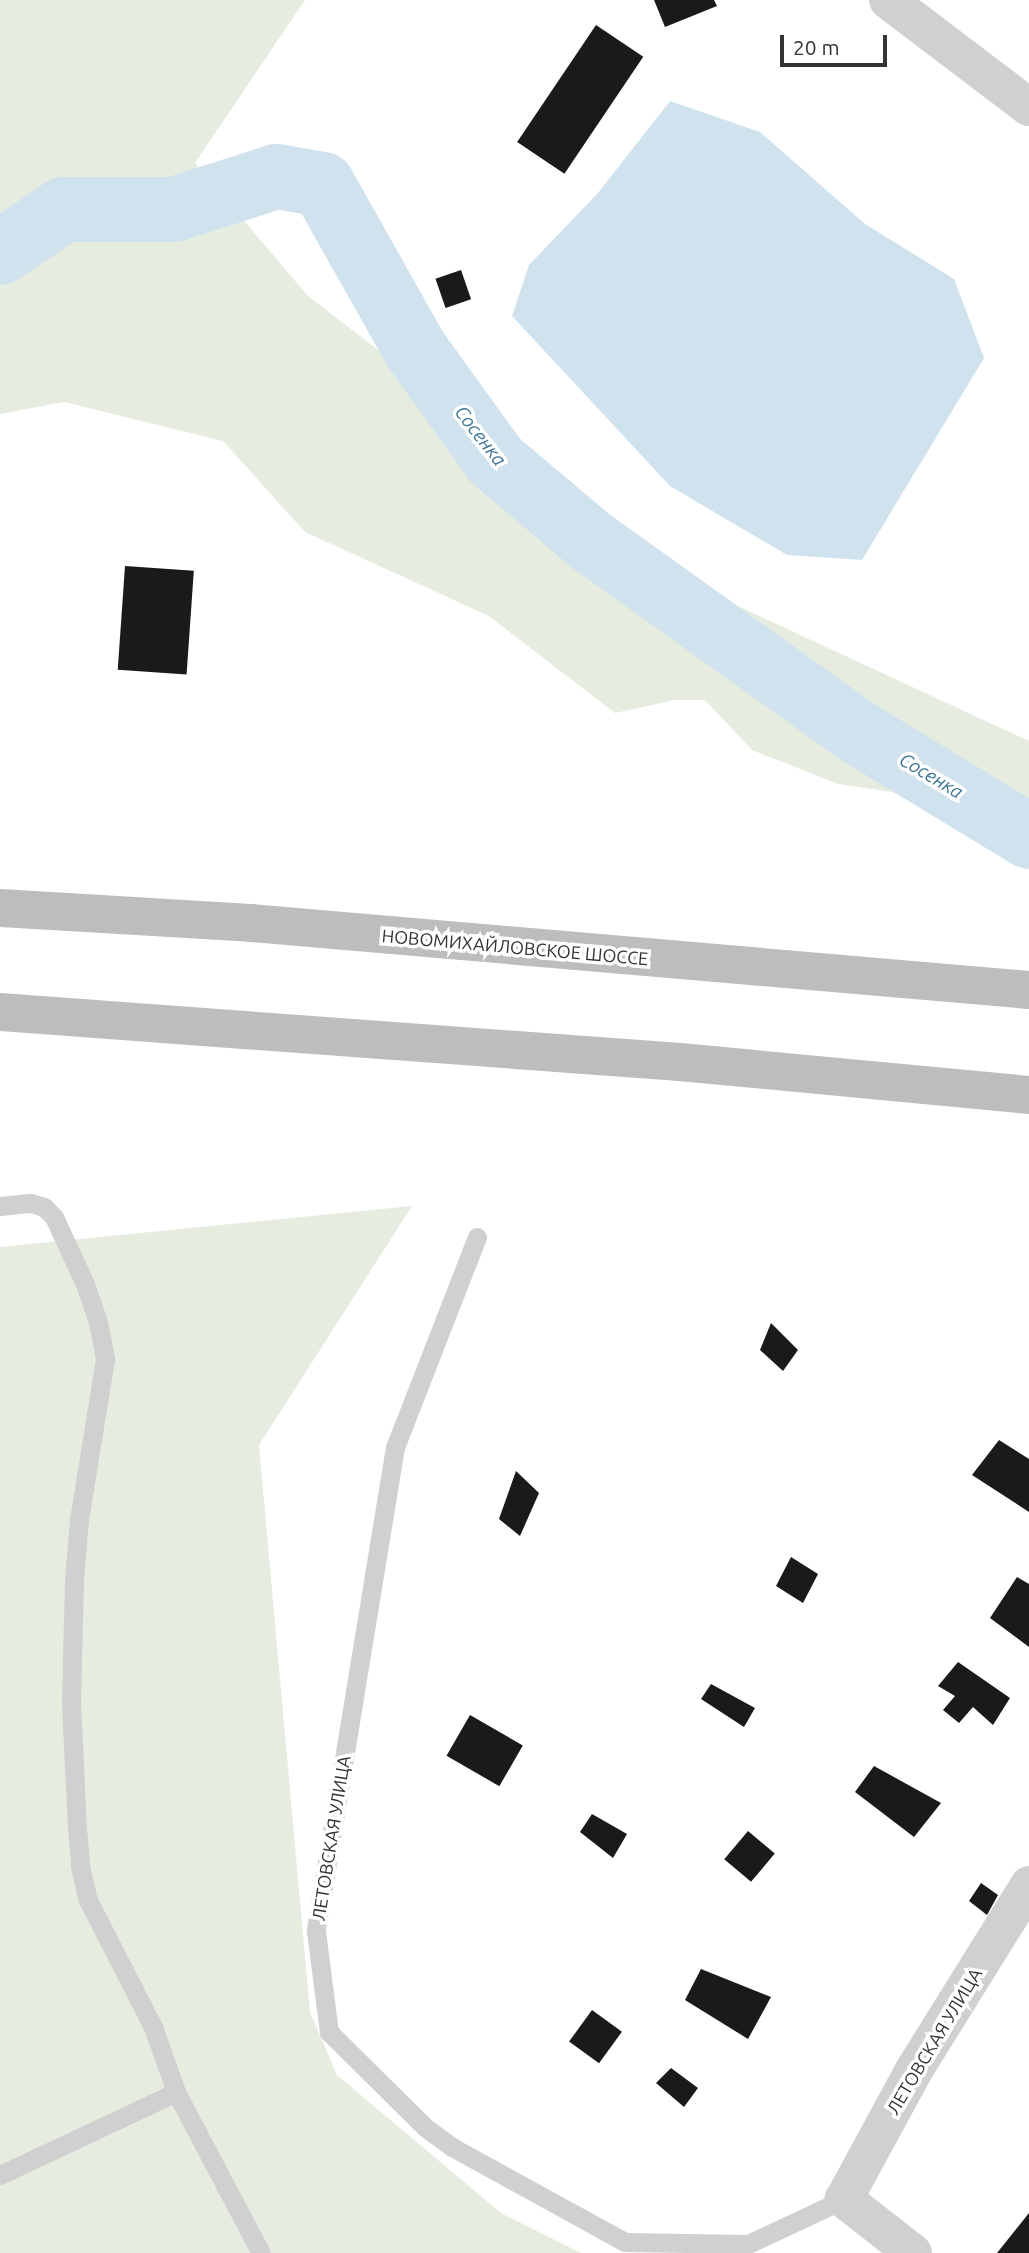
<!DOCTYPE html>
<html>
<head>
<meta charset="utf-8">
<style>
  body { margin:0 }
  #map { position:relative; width:1029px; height:2253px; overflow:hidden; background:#fff; font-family:Ubuntu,sans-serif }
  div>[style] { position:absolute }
  .green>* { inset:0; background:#e6ecdf }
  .water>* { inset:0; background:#cfe2ee }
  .river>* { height:65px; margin:-32.5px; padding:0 32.5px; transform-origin:32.5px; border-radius:32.5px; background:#cfe2ee }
  .building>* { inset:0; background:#1a1a1a; transform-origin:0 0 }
  .service>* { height:19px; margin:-9.5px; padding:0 9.5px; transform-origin:9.5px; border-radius:9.5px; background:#d0d0d0 }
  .minor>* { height:38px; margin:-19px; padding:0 19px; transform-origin:19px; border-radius:19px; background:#d0d0d0 }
  .secondary>* { height:38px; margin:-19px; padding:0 19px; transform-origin:19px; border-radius:19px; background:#bdbdbd }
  span { translate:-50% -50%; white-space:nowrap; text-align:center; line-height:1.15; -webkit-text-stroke:7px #fff; paint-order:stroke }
  .street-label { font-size:18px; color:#333 }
  .water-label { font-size:19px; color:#3f7597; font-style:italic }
  .scale { position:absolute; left:780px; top:35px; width:107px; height:32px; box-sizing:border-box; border:4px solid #333; border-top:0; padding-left:9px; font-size:21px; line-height:24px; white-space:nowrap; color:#333; -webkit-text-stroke:5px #fff; paint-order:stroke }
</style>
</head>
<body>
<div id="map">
  <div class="green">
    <i style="clip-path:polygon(0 0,305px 0,195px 163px,308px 296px,671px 575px,1029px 741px,1029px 812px,838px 784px,752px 750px,705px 700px,675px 700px,615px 713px,489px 616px,305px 532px,223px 441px,64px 402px,0 414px)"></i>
    <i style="clip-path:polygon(412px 1206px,259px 1445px,310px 2012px,337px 2075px,501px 2213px,581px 2253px,0 2253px,0 1247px)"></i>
  </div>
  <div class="water">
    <i style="clip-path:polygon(670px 101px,760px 132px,865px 224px,954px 279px,984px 358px,862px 560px,787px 555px,670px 486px,512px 316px,529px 265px,598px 193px)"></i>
  </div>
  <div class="river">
    <i style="left:0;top:252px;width:76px;rotate:-34.3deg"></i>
    <i style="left:63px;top:209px;width:110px"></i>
    <i style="left:173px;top:209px;width:108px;rotate:-17.8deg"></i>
    <i style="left:276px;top:176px;width:47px;rotate:9.9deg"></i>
    <i style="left:322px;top:184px;width:189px;rotate:60.6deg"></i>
    <i style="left:415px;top:349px;width:137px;rotate:54.2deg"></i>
    <i style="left:495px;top:460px;width:126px;rotate:40.2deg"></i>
    <i style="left:591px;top:541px;width:328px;rotate:35.6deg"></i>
    <i style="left:858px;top:732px;width:200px;rotate:31.3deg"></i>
  </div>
  <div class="building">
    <i style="clip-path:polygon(654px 0,714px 0,717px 6px,665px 27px)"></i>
    <i style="left:596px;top:25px;width:57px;height:141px;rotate:34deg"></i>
    <i style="left:461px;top:270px;width:31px;height:27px;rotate:71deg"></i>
    <i style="left:125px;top:566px;width:69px;height:104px;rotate:4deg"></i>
    <i style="clip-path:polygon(771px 1323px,798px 1350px,783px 1371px,760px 1350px)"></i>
    <i style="clip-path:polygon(999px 1440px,1029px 1459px,1029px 1512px,972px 1475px)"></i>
    <i style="clip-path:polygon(516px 1471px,539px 1493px,520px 1536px,499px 1519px)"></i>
    <i style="clip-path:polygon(791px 1557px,818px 1574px,803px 1603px,776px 1586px)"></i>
    <i style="clip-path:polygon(1017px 1577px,1029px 1584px,1029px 1647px,990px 1618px)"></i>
    <i style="clip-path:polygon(958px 1662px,1010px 1698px,993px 1725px,973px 1707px,959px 1723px,943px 1710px,955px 1696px,938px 1686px)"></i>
    <i style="clip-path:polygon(711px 1684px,755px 1708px,744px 1727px,701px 1699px)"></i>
    <i style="left:470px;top:1715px;width:61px;height:47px;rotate:30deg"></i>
    <i style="clip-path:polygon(874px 1766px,941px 1803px,914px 1837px,855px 1792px)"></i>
    <i style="clip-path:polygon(592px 1814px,627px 1834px,613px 1858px,580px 1832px)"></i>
    <i style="left:748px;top:1831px;width:35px;height:37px;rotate:40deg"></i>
    <i style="clip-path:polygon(981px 1883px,998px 1895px,987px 1915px,969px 1901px)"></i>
    <i style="clip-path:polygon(701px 1969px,771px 1997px,748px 2039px,685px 2000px)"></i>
    <i style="left:592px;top:2010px;width:37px;height:39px;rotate:36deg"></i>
    <i style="clip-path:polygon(671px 2068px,698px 2088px,684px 2107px,656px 2083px)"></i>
    <i style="clip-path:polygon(1029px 2213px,1029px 2253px,997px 2253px)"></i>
  </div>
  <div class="service">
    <i style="left:0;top:1206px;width:31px;rotate:-6deg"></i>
    <i style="left:31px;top:1203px;width:14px;rotate:17deg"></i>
    <i style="left:44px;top:1207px;width:14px;rotate:45deg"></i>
    <i style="left:54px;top:1217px;width:74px;rotate:65.2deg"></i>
    <i style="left:85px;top:1284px;width:40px;rotate:71.1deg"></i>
    <i style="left:98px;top:1322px;width:38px;rotate:79deg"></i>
    <i style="left:105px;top:1359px;width:163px;rotate:99.2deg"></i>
    <i style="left:79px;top:1520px;width:60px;rotate:94.8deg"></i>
    <i style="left:74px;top:1580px;width:122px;rotate:91.4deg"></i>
    <i style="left:71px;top:1702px;width:126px;rotate:87.3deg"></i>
    <i style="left:77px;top:1828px;width:38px;rotate:85deg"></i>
    <i style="left:80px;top:1866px;width:35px;rotate:77deg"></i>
    <i style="left:88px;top:1900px;width:143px;rotate:62.9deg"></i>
    <i style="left:153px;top:2027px;width:69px;rotate:70.5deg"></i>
    <i style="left:176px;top:2092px;width:182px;rotate:62.2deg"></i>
    <i style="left:477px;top:1237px;width:225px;rotate:111.3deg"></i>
    <i style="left:395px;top:1447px;width:490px;rotate:99.3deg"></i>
    <i style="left:316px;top:1931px;width:102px;rotate:82.7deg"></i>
    <i style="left:329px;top:2032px;width:136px;rotate:44.7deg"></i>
    <i style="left:426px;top:2128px;width:32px;rotate:36deg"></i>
    <i style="left:452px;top:2147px;width:197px;rotate:28.8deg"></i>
    <i style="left:625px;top:2242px;width:123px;rotate:0.9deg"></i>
    <i style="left:748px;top:2244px;width:106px;rotate:-25.1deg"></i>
    <i style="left:0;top:2175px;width:195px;rotate:-25.2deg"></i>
  </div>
  <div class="minor">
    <i style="left:888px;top:0;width:177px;rotate:37.2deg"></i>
    <i style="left:913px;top:2253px;width:88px;rotate:-142deg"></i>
    <i style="left:844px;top:2199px;width:147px;rotate:-61.5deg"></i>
    <i style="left:914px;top:2070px;width:218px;rotate:-58.1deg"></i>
  </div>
  <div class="secondary">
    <i style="left:0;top:908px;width:251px;rotate:3.4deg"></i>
    <i style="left:251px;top:923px;width:781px;rotate:4.92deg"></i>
    <i style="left:0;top:1012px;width:682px;rotate:4.21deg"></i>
    <i style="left:680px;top:1062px;width:351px;rotate:5.4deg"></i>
  </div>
  <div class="street-label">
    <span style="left:515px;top:947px;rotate:5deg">НОВОМИХАЙЛОВСКОЕ ШОССЕ</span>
    <span style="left:331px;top:1838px;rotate:-81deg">ЛЕТОВСКАЯ УЛИЦА</span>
    <span style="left:934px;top:2041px;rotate:-59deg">ЛЕТОВСКАЯ УЛИЦА</span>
  </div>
  <div class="water-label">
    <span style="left:480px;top:436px;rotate:52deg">Сосенка</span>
    <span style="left:931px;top:776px;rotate:31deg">Сосенка</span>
  </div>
  <div class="scale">20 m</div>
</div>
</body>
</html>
